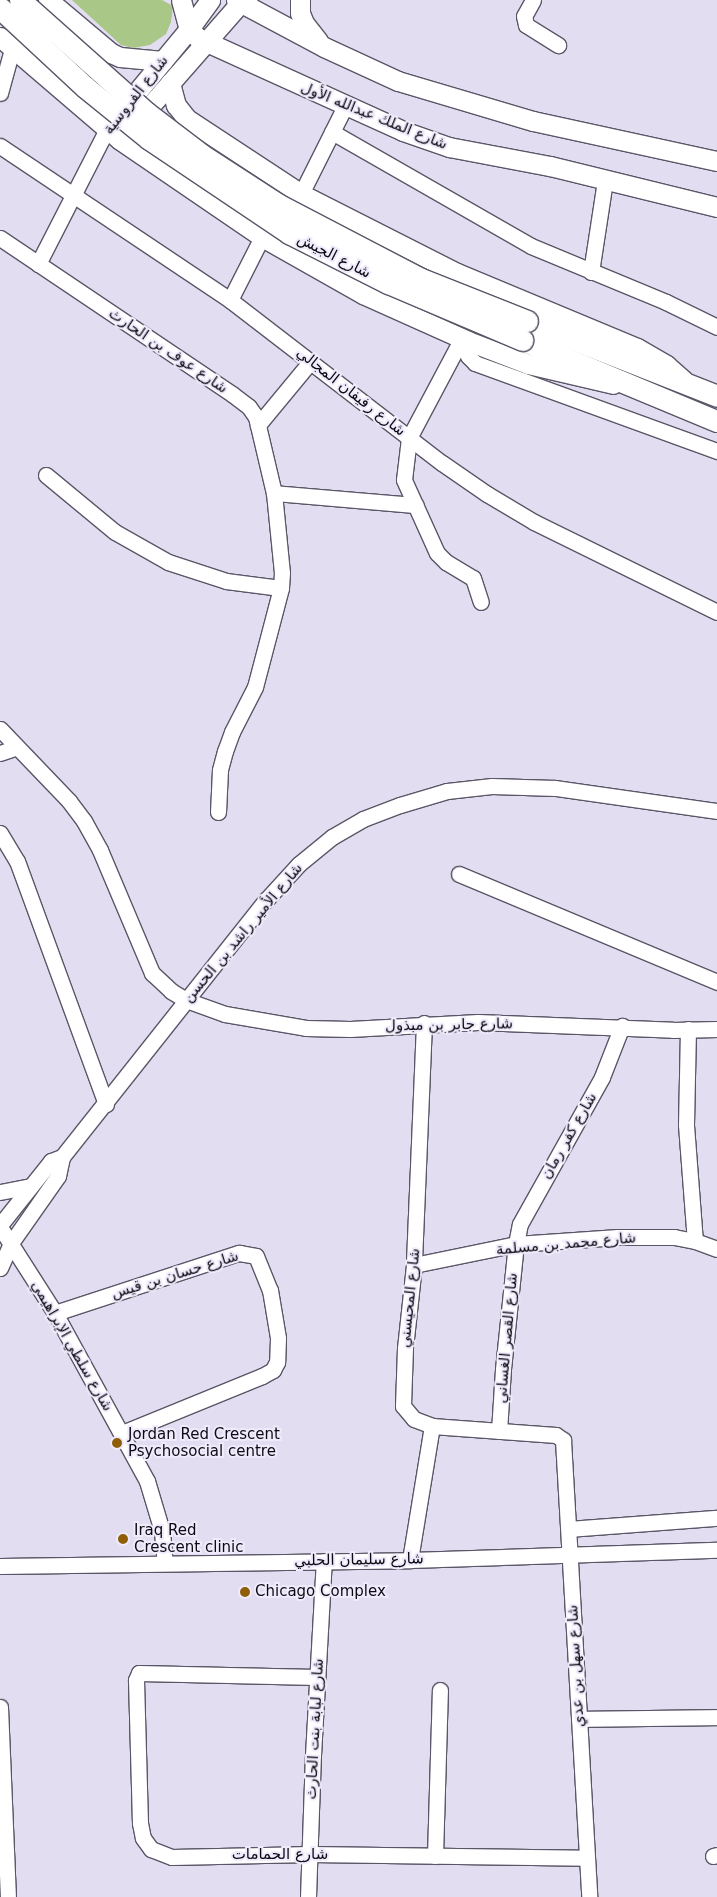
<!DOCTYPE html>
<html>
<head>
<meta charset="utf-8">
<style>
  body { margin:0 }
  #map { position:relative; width:717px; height:1897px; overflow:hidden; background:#e3ddf2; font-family:"DejaVu Sans","Noto Naskh Arabic",sans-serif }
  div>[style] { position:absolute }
  .green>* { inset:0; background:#a9c787 }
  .roads { filter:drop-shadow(1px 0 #5b5667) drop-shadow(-1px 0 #5b5667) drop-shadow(0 1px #5b5667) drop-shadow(0 -1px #5b5667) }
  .minor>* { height:15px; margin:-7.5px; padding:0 7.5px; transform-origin:7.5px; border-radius:7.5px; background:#fff }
  .major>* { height:19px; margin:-9.5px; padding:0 9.5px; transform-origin:9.5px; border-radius:9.5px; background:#fff }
  .highway>* { height:21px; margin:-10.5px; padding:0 10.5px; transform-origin:10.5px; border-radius:10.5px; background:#fff }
  .bridges { filter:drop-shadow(1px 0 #5b5667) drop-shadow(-1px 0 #5b5667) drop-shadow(0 1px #5b5667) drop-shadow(0 -1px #5b5667) }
  .highway-bridge>* { height:21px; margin:-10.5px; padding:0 10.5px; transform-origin:10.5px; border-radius:10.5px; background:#fff }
  .dots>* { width:14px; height:14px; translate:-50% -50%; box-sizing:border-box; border:2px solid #f0ebfc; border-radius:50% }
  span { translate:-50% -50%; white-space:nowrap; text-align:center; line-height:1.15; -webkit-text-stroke:4px #f0ebfc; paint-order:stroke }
  .street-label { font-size:15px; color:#0c0a11 }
  .poi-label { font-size:15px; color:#0c0a11 }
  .left { translate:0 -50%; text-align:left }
</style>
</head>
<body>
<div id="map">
  <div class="green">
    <i style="clip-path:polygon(72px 0,162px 0,173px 6px,171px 22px,166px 34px,150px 45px,133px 48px,121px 45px)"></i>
  </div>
  <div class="roads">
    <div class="minor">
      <i style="left:533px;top:0;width:18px;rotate:119deg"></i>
      <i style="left:524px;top:16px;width:9px;rotate:77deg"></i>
      <i style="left:526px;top:25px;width:38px;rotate:32deg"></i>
      <i style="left:0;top:93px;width:46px;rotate:-74.7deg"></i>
      <i style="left:332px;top:132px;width:229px;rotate:29.8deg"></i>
      <i style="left:531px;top:246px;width:146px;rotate:22.5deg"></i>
      <i style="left:666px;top:302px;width:57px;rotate:26.1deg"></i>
      <i style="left:0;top:146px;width:277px;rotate:33.8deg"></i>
      <i style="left:230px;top:300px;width:267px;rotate:37.6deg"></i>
      <i style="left:442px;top:463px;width:55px;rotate:34.6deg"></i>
      <i style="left:487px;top:494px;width:55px;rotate:30.8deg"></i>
      <i style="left:534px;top:522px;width:204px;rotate:26.2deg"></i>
      <i style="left:301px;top:194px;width:98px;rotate:-63.4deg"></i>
      <i style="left:0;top:238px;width:280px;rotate:33.9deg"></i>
      <i style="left:232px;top:394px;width:21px;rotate:37deg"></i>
      <i style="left:249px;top:407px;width:12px;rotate:55deg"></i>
      <i style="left:256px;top:417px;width:78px;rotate:76.7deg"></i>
      <i style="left:274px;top:493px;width:80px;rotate:84.3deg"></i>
      <i style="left:282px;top:573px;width:15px;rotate:94deg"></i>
      <i style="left:281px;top:588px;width:102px;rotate:104.7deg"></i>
      <i style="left:255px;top:687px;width:51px;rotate:117.1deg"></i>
      <i style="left:232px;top:732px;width:20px;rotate:110deg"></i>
      <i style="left:225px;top:751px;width:20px;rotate:105deg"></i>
      <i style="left:220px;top:770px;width:42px;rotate:92.7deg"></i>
      <i style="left:38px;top:264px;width:152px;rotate:-62.9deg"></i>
      <i style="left:591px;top:272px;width:93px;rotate:-81.3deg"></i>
      <i style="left:230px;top:300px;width:71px;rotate:-63.1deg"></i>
      <i style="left:462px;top:338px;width:113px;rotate:117.9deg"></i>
      <i style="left:409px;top:438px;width:42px;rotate:96.8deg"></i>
      <i style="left:404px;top:480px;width:80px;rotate:65.7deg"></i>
      <i style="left:437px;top:553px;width:13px;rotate:45deg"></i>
      <i style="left:446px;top:562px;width:31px;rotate:31deg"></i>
      <i style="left:473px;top:578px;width:25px;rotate:72deg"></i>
      <i style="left:468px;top:341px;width:15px;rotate:90deg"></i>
      <i style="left:468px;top:356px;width:10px;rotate:45deg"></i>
      <i style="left:475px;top:363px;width:258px;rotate:20deg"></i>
      <i style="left:258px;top:425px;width:83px;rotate:-50.4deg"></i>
      <i style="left:46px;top:475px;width:89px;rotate:39.6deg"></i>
      <i style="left:115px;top:532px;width:61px;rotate:29.5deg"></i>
      <i style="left:168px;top:562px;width:61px;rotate:18.1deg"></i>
      <i style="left:226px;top:581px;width:55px;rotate:7.3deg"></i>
      <i style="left:274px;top:493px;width:142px;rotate:4.9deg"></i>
      <i style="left:0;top:729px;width:100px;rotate:46.2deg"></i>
      <i style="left:69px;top:801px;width:25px;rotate:53deg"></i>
      <i style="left:84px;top:821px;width:33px;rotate:61deg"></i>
      <i style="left:100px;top:850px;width:134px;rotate:67.1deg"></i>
      <i style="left:152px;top:973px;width:26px;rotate:43deg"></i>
      <i style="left:171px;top:991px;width:17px;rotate:31deg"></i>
      <i style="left:186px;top:1000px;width:41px;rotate:19.7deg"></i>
      <i style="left:225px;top:1014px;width:82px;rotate:9.8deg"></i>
      <i style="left:306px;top:1028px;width:44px;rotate:1.3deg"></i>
      <i style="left:350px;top:1029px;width:128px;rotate:-3.1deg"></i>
      <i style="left:478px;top:1022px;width:195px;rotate:2.3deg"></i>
      <i style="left:673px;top:1030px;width:44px;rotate:-1.3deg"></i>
      <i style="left:0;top:753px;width:18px;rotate:-19deg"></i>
      <i style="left:0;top:833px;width:33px;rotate:59deg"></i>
      <i style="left:17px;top:861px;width:259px;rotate:69.9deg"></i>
      <i style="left:459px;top:874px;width:280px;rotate:22.7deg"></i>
      <i style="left:424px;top:1023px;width:242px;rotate:92.4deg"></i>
      <i style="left:414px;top:1265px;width:83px;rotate:96.2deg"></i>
      <i style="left:405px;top:1348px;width:58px;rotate:92deg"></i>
      <i style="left:403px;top:1406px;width:17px;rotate:50deg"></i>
      <i style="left:414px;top:1419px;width:19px;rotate:21deg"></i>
      <i style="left:432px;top:1426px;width:124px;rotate:4.2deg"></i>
      <i style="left:556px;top:1435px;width:9px;rotate:36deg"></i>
      <i style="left:563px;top:1440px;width:458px;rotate:86.7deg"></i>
      <i style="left:688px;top:1029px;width:96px;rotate:91.2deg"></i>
      <i style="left:686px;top:1125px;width:116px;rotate:85.6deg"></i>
      <i style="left:0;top:1192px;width:31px;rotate:-11deg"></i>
      <i style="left:0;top:1225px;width:82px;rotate:-51.4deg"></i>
      <i style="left:51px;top:1161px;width:12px;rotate:-20deg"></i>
      <i style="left:0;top:1227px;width:102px;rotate:57.4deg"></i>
      <i style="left:55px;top:1313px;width:192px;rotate:61.3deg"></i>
      <i style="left:147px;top:1481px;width:52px;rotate:73.3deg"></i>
      <i style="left:162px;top:1531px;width:32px;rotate:85deg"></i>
      <i style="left:414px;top:1265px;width:104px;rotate:-11.6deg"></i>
      <i style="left:516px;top:1244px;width:102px;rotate:-3.9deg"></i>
      <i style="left:618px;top:1237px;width:56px"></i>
      <i style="left:674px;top:1237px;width:21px;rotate:11deg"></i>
      <i style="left:695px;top:1241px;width:23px;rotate:20deg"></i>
      <i style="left:0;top:1268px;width:27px;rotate:-66deg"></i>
      <i style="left:11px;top:1243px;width:82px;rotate:-55deg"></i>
      <i style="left:58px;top:1176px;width:19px;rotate:-78deg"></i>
      <i style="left:62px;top:1157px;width:328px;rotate:-51.6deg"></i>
      <i style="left:266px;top:900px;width:49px;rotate:-47.5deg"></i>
      <i style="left:299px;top:864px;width:43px;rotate:-39.3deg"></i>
      <i style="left:332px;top:837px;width:36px;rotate:-30deg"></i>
      <i style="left:363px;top:819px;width:40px;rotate:-21deg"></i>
      <i style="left:400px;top:805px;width:49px;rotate:-16.6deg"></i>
      <i style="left:447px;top:791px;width:45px;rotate:-6.3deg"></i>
      <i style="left:492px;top:786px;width:63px;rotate:1.8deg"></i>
      <i style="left:555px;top:788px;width:164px;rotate:8.1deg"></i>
      <i style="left:55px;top:1313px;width:194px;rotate:-18.1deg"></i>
      <i style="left:239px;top:1253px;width:17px;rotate:10deg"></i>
      <i style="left:256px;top:1256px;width:37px;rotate:68deg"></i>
      <i style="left:270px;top:1290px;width:49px;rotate:80.5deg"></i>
      <i style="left:278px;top:1338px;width:24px;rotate:92deg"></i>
      <i style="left:277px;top:1362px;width:9px;rotate:117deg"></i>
      <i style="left:273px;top:1370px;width:13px;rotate:151deg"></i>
      <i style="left:262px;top:1376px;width:151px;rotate:157.8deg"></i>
      <i style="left:499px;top:1431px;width:62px;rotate:-86.3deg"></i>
      <i style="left:503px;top:1369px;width:126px;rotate:-84.1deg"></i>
      <i style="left:516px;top:1244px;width:20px;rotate:-79deg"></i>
      <i style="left:520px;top:1224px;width:168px;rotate:-60.8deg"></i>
      <i style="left:602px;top:1077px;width:55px;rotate:-68.6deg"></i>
      <i style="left:569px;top:1529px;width:148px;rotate:-4.3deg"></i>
      <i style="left:410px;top:1560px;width:136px;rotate:-80.7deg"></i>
      <i style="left:0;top:1566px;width:410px;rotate:-0.8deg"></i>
      <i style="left:410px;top:1560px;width:307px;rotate:-1.9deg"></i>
      <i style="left:317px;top:1677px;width:178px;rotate:-178.7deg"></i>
      <i style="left:139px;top:1673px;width:8px;rotate:113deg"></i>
      <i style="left:136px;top:1680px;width:143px;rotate:88.4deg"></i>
      <i style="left:140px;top:1823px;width:15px;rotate:79deg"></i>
      <i style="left:143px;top:1838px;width:14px;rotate:54deg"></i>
      <i style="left:151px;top:1849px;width:22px;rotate:21deg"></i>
      <i style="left:172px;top:1857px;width:138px;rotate:-1.2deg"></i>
      <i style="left:310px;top:1854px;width:276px;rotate:0.8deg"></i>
      <i style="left:0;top:1707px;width:190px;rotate:87.6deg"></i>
      <i style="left:579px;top:1719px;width:138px;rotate:-0.8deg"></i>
      <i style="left:435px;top:1856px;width:166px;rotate:-88.3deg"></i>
      <i style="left:713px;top:1856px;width:4px;rotate:-14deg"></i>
      <i style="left:308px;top:1897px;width:142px;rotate:-88deg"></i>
      <i style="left:313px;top:1755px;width:194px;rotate:-86.8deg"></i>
    </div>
    <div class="major">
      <i style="left:48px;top:0;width:82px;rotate:40.1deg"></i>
      <i style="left:111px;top:53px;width:10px;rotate:24deg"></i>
      <i style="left:120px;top:57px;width:43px;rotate:5.3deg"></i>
      <i style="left:181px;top:0;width:30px;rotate:75deg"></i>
      <i style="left:189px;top:29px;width:13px;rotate:45deg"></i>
      <i style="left:198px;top:38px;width:225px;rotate:24.4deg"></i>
      <i style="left:403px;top:131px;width:49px;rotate:19.2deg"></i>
      <i style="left:449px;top:147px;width:103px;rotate:10.7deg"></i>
      <i style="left:550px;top:166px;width:172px;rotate:13.8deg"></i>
      <i style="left:236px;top:0;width:100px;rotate:28.1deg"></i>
      <i style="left:324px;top:47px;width:81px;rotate:24.7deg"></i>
      <i style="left:398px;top:81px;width:141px;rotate:16.5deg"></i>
      <i style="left:533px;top:121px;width:188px;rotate:12.3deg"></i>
      <i style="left:300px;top:0;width:13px;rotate:90deg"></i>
      <i style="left:300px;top:13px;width:11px;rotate:68deg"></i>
      <i style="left:304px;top:23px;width:23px;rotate:52deg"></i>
      <i style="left:0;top:37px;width:158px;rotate:40.6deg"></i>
      <i style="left:120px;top:140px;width:172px;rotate:34.3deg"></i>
      <i style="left:262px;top:237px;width:116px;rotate:29.4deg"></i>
      <i style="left:363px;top:294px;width:115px;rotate:24.1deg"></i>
      <i style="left:468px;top:341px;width:64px;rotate:21deg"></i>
      <i style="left:528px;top:364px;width:87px;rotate:13.2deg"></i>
      <i style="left:170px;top:83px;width:23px;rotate:75deg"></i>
      <i style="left:176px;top:105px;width:18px;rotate:52deg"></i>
      <i style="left:187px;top:119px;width:136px;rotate:33.3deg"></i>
      <i style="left:301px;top:194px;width:175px;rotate:26.9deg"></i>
      <i style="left:457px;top:273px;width:195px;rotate:22.6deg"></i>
      <i style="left:637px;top:348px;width:34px;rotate:30deg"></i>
      <i style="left:666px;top:365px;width:23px;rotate:41deg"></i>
      <i style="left:122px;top:110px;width:105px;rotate:-50.4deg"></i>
      <i style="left:189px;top:29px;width:36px;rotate:-54deg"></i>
      <i style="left:136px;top:122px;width:158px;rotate:-48.8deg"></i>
      <i style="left:240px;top:3px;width:8px;rotate:-23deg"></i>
    </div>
    <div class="highway">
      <i style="left:527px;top:321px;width:204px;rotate:21.5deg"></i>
      <i style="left:522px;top:340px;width:211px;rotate:22.6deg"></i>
    </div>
  </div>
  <div class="bridges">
    <div class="highway-bridge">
      <i style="left:20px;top:0;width:170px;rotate:41.7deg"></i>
      <i style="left:147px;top:113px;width:69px;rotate:37.4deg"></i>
      <i style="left:202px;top:155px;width:92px;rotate:33deg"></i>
      <i style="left:279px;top:205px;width:160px;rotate:27.5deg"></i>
      <i style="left:421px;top:279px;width:114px;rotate:21.6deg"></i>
      <i style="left:0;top:8px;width:116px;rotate:42.9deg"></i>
      <i style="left:85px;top:87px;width:82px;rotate:39.1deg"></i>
      <i style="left:149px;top:139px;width:169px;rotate:33.9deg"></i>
      <i style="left:289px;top:233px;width:111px;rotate:26.8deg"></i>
      <i style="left:388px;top:283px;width:146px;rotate:23deg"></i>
    </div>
  </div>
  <div class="dots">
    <i style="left:117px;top:1443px;background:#8e5f07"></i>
    <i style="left:123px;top:1539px;background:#8e5f07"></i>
    <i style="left:245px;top:1592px;background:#8e5f07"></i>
  </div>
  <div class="street-label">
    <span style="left:136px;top:95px;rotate:-52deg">شارع الفروسية</span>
    <span style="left:374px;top:116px;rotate:22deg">شارع الملك عبدالله الأول</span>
    <span style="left:334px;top:256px;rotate:27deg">شارع الجيش</span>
    <span style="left:168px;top:351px;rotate:34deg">شارع عوف بن الحارث</span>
    <span style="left:351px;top:392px;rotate:38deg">شارع رفيفان المجالي</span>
    <span style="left:243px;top:933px;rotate:-50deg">شارع الأمير راشد بن الحسن</span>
    <span style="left:449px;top:1025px;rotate:-1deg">شارع جابر بن مبذول</span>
    <span style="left:569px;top:1136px;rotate:-60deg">شارع كفر رمان</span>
    <span style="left:566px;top:1244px;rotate:-5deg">شارع محمد بن مسلمة</span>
    <span style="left:175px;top:1275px;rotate:-17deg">شارع حسان بن قيس</span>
    <span style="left:410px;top:1298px;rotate:-84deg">شارع المحيسني</span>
    <span style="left:507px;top:1338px;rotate:-85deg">شارع القصر الغساني</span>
    <span style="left:72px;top:1346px;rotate:60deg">شارع سلطي الإبراهيمي</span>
    <span style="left:359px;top:1560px;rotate:-1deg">شارع سليمان الحلبي</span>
    <span style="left:576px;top:1666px;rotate:-93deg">شارع سهل بن عدي</span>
    <span style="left:315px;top:1729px;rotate:-87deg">شارع لبابة بنت الحارث</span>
    <span style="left:280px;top:1855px">شارع الحمامات</span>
  </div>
  <div class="poi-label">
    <span class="left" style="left:128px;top:1443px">Jordan Red Crescent<br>Psychosocial centre</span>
    <span class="left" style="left:134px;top:1539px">Iraq Red<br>Crescent clinic</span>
    <span class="left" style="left:255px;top:1592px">Chicago Complex</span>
  </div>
</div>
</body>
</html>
